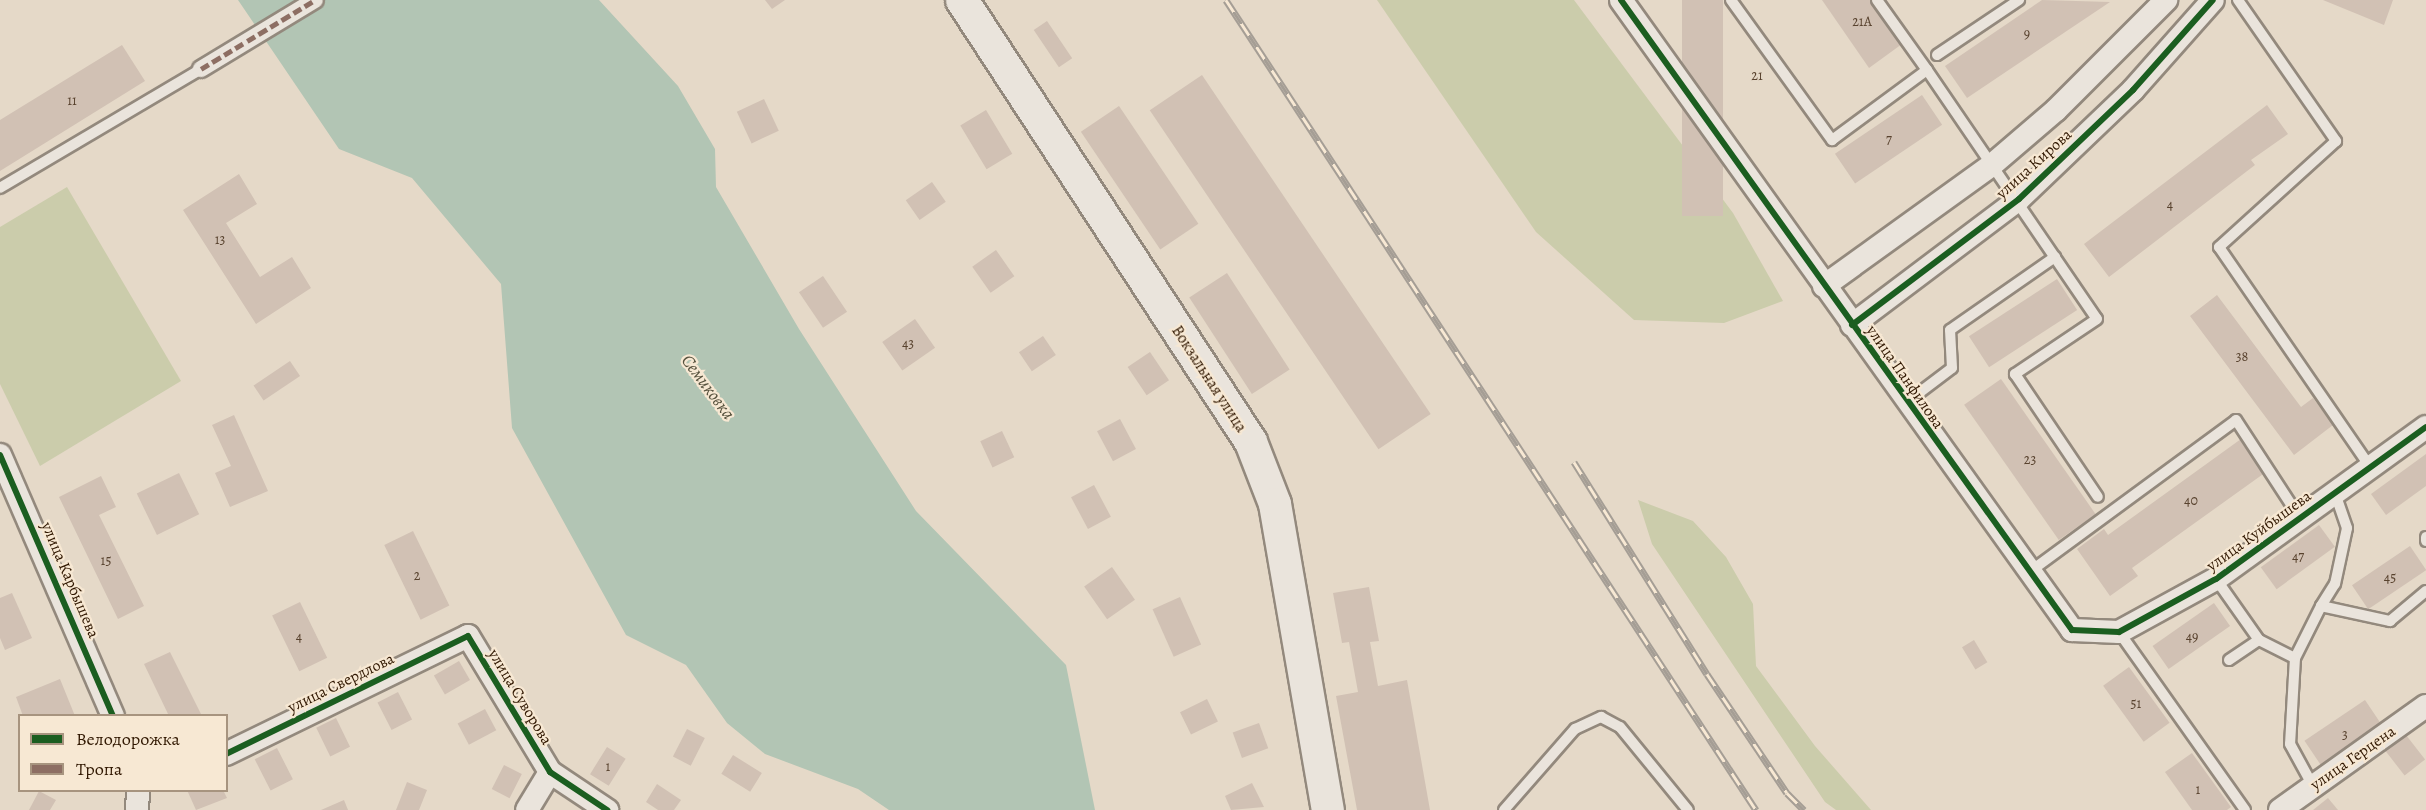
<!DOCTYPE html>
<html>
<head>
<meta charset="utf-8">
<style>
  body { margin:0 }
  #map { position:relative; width:2426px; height:810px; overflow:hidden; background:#e5d9c8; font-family:Alegreya,serif }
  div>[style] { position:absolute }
  .green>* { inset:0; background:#cbccab }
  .water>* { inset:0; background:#b2c5b4 }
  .building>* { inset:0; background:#d1c1b4; transform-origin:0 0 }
  .roads { filter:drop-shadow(2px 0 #93897d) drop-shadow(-2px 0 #93897d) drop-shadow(0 2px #93897d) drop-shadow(0 -2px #93897d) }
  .service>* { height:10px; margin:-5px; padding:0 5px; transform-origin:5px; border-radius:5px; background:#eae4dc }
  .pedestrian>* { height:16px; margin:-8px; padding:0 8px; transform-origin:8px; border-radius:8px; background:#eae4dc }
  .minor>* { height:22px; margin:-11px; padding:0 11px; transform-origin:11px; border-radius:11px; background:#eae4dc }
  .secondary>* { height:32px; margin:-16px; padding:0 16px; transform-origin:16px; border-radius:16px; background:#eae4dc }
  .rail>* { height:7px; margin-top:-3.5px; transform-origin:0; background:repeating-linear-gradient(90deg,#f7e8d3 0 14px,#a59e95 0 28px); box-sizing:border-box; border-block:2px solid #a59e95 }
  .quiet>* { height:4.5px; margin-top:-2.25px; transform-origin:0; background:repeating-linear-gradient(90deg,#8d6e63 0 9px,transparent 0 13.5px) }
  .cycleway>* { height:6px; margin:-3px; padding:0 3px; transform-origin:3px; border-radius:3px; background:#1b5e20 }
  span { translate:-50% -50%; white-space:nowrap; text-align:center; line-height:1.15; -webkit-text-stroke:4.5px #f7e8d3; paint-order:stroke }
  .number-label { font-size:14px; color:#58422e }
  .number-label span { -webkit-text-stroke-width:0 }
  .street-label { font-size:16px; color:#301701 }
  .water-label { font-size:18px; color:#56513d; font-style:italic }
  .legend { position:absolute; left:18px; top:714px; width:210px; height:78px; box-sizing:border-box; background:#f7e8d3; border:2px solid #a7947f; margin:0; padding:8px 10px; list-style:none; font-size:18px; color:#301701 }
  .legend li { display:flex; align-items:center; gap:12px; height:30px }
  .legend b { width:30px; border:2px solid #a7947f }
</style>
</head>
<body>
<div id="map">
  <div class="green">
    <i style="clip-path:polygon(1377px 0,1574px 0,1733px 213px,1783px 301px,1724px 323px,1634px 320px,1536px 232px)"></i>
    <i style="clip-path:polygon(67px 187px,181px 381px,40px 466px,0 384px,0 227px)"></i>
    <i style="clip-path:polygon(1638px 500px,1693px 521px,1726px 557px,1753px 604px,1756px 666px,1815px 746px,1871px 810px,1836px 810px,1825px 802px,1652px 544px)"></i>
  </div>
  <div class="water">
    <i style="clip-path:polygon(238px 0,599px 0,678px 86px,715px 149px,716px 187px,799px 329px,916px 511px,1066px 665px,1095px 810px,889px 810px,858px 789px,765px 754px,727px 723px,686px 665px,626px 635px,512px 428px,501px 284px,412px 178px,339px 149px)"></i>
  </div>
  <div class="building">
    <i style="clip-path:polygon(765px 0,785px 0,772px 9px)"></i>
    <i style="left:1682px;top:0;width:41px;height:216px"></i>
    <i style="clip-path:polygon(1822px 0,1871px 0,1902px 44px,1869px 68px)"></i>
    <i style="clip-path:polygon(2042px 0,2110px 2px,1967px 98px,1945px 66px)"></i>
    <i style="clip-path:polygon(2323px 0,2393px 0,2384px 25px)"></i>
    <i style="left:1047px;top:21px;width:45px;height:16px;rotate:56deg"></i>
    <i style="clip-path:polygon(122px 45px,145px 81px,0 171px,0 120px)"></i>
    <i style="left:1202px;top:75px;width:409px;height:63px;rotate:56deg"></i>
    <i style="left:1922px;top:95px;width:36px;height:105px;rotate:56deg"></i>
    <i style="left:764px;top:99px;width:35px;height:30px;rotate:65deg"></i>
    <i style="clip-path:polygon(2267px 105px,2288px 134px,2251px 160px,2255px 165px,2109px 277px,2084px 244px)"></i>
    <i style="left:1119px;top:106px;width:142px;height:46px;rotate:56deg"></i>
    <i style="left:986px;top:110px;width:51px;height:30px;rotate:59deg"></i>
    <i style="clip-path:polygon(239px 174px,257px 204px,226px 223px,260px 277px,292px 257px,311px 288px,256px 324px,183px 210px)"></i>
    <i style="left:932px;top:182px;width:24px;height:32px;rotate:55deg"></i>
    <i style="left:996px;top:250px;width:32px;height:29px;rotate:55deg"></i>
    <i style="left:1227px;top:273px;width:115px;height:45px;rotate:57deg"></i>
    <i style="left:823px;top:276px;width:43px;height:29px;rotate:56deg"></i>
    <i style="left:2057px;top:279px;width:37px;height:105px;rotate:57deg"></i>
    <i style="clip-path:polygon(2217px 295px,2301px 407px,2313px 398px,2333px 425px,2294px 455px,2190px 316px)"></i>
    <i style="left:915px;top:319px;width:35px;height:40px;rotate:55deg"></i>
    <i style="left:1043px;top:336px;width:23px;height:29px;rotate:56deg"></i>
    <i style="left:1150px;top:352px;width:34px;height:27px;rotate:56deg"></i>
    <i style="left:290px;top:361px;width:18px;height:44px;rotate:56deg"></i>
    <i style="left:2001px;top:379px;width:165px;height:45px;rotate:55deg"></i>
    <i style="clip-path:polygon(234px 415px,268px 491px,230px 507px,215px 473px,231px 466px,212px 425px)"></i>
    <i style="left:1120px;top:419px;width:34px;height:26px;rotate:62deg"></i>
    <i style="left:1002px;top:431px;width:29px;height:24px;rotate:65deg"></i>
    <i style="clip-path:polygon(2241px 439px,2266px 472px,2132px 568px,2138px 576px,2110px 596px,2077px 549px,2104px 529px,2108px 535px)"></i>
    <i style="clip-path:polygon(2426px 454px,2426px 486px,2386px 515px,2371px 494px)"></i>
    <i style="left:179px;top:473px;width:46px;height:47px;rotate:64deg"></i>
    <i style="clip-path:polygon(101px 476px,116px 507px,99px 515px,144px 606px,118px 619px,59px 497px)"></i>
    <i style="left:1094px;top:485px;width:36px;height:26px;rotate:62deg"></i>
    <i style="left:2319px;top:525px;width:27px;height:72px;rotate:54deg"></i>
    <i style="left:413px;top:531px;width:83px;height:32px;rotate:64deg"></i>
    <i style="left:2410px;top:546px;width:29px;height:70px;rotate:56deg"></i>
    <i style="left:1112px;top:567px;width:40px;height:34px;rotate:55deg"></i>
    <i style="clip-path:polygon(1369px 587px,1379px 641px,1370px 642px,1378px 686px,1407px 680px,1430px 810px,1357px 810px,1336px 696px,1358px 692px,1349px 642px,1342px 643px,1333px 593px)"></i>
    <i style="clip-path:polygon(12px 593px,32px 638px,5px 650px,0 638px,0 598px)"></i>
    <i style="left:1180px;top:597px;width:52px;height:30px;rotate:66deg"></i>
    <i style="left:300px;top:602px;width:62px;height:31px;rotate:64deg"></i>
    <i style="left:2214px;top:603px;width:28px;height:75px;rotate:55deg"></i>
    <i style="left:1974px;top:640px;width:26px;height:14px;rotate:59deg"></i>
    <i style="clip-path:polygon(170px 652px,201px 714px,198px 716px,169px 716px,144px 664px)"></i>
    <i style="left:459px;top:661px;width:22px;height:29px;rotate:60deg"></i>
    <i style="left:2129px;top:667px;width:69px;height:32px;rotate:54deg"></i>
    <i style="clip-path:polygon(60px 679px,75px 716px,23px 716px,16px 697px)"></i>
    <i style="left:398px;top:692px;width:31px;height:23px;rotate:63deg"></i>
    <i style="left:1207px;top:699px;width:25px;height:30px;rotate:64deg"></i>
    <i style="left:2365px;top:700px;width:34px;height:73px;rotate:56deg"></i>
    <i style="left:485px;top:709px;width:24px;height:31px;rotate:62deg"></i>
    <i style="left:336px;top:718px;width:32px;height:22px;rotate:64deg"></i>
    <i style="left:1259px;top:723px;width:27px;height:28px;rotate:70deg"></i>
    <i style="left:687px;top:729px;width:20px;height:31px;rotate:27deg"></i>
    <i style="left:2406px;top:735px;width:31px;height:26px;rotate:52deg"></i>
    <i style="left:607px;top:747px;width:22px;height:32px;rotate:32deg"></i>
    <i style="left:277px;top:748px;width:35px;height:25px;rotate:63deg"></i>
    <i style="clip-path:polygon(2192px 753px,2231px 807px,2227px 810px,2192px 810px,2165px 772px)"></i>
    <i style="left:733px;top:755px;width:34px;height:22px;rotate:32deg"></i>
    <i style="left:504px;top:765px;width:20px;height:27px;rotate:27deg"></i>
    <i style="clip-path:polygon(407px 782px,427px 790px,419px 810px,396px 810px)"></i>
    <i style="clip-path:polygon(1252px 783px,1264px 807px,1231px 810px,1225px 796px)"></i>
    <i style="clip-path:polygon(657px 784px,681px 800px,674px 810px,658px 810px,646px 802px)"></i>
    <i style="clip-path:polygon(187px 790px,223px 790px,227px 798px,196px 810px)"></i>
    <i style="clip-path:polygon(39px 791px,56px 800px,50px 810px,29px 810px)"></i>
    <i style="clip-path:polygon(2328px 798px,2338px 810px,2313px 810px)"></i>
    <i style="clip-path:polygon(344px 800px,348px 810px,321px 810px)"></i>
  </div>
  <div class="roads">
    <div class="service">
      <i style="left:1731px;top:0;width:173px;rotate:54.2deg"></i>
      <i style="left:1832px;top:140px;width:118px;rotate:-36.4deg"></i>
      <i style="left:1927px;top:70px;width:301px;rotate:55.7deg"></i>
      <i style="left:2097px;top:319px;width:99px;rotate:146.1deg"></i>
      <i style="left:2015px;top:374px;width:148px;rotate:56deg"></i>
      <i style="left:1877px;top:0;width:86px;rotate:54.5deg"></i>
      <i style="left:2238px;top:0;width:172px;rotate:55.2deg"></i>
      <i style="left:2336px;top:141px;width:158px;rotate:137.8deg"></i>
      <i style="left:2219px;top:247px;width:267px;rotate:55.5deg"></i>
      <i style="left:1937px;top:55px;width:99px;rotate:-33.9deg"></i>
      <i style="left:0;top:188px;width:234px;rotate:-30.6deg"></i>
      <i style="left:1907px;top:402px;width:56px;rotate:-37.1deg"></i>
      <i style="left:1952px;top:368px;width:38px;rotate:-93deg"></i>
      <i style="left:1950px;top:330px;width:128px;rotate:-34.8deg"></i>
      <i style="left:2426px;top:537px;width:4px;rotate:90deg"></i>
      <i style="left:2028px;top:573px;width:258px;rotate:-36.3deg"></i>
      <i style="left:2236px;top:420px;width:117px;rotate:56.9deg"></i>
      <i style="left:2216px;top:579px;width:75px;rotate:54.8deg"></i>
      <i style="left:2259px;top:640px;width:40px;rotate:26.6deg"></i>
      <i style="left:2295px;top:658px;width:86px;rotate:93.3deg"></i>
      <i style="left:2290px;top:744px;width:48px;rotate:61.3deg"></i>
      <i style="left:2321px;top:606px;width:26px;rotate:-58deg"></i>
      <i style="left:2335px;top:584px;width:57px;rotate:-77.9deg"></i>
      <i style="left:2347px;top:528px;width:37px;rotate:-109deg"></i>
      <i style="left:2119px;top:632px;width:218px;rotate:54.7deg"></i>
      <i style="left:2295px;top:658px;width:58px;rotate:-63.4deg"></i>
      <i style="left:2321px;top:606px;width:71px;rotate:12.3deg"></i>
      <i style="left:2390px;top:621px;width:47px;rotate:-39.8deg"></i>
      <i style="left:2229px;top:660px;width:36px;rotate:-34deg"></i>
      <i style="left:1504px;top:810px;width:108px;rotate:-48.8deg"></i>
      <i style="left:1575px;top:729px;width:29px;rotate:-25deg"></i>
      <i style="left:1601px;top:717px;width:21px;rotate:28deg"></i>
      <i style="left:1620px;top:727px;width:107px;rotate:50.7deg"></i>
    </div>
    <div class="pedestrian">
      <i style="left:201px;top:69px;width:133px;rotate:-31.2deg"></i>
    </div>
    <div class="minor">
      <i style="left:1621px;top:0;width:775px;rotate:54.4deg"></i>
      <i style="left:2072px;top:630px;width:47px;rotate:2.4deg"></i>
      <i style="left:2119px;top:632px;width:111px;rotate:-28.7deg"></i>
      <i style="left:2216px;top:579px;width:259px;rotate:-35.9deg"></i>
      <i style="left:1824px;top:286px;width:208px;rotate:-35.8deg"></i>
      <i style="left:1993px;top:164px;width:83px;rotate:-40.6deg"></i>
      <i style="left:2056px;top:110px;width:156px;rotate:-45deg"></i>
      <i style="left:1852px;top:325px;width:209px;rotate:-37deg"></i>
      <i style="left:2019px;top:199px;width:158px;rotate:-43.7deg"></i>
      <i style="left:2133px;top:90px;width:120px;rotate:-48.4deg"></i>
      <i style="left:0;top:455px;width:284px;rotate:66.6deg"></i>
      <i style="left:226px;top:754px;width:269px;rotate:-26deg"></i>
      <i style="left:468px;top:636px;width:159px;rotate:58.9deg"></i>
      <i style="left:550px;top:772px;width:69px;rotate:33.7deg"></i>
      <i style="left:137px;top:810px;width:20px;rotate:-87deg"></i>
      <i style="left:527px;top:810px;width:44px;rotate:-58.8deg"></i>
      <i style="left:2280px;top:810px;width:179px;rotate:-35.5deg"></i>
    </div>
    <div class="secondary">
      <i style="left:962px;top:0;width:528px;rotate:56.82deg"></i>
      <i style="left:1251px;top:442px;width:66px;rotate:68.8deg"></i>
      <i style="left:1275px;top:504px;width:311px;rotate:80.2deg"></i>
    </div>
  </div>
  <div class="rail">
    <i style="left:1226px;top:0;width:968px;rotate:56.8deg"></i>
    <i style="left:1574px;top:462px;width:250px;rotate:57.9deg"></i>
    <i style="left:1707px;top:674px;width:143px;rotate:56.1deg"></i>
    <i style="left:1787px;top:793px;width:24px;rotate:45deg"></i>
  </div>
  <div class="quiet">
    <i style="left:201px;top:69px;width:133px;rotate:-31.2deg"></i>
  </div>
  <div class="cycleway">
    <i style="left:1621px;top:0;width:775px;rotate:54.4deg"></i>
    <i style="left:2072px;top:630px;width:47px;rotate:2.4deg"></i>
    <i style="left:2119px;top:632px;width:111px;rotate:-28.7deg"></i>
    <i style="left:2216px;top:579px;width:259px;rotate:-35.9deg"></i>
    <i style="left:1852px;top:325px;width:209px;rotate:-37deg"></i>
    <i style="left:2019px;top:199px;width:158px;rotate:-43.7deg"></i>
    <i style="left:2133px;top:90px;width:120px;rotate:-48.4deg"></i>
    <i style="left:0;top:455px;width:284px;rotate:66.6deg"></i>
    <i style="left:226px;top:754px;width:269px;rotate:-26deg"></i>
    <i style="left:468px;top:636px;width:159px;rotate:58.9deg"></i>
    <i style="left:550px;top:772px;width:69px;rotate:33.7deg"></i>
  </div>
  <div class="number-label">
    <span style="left:1862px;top:22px">21А</span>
    <span style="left:2027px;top:34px">9</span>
    <span style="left:1757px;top:76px">21</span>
    <span style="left:72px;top:101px">11</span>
    <span style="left:1889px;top:140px">7</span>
    <span style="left:2170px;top:205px">4</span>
    <span style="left:220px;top:240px">13</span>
    <span style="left:908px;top:344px">43</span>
    <span style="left:2242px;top:357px">38</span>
    <span style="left:2030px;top:460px">23</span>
    <span style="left:2191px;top:501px">40</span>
    <span style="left:2298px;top:557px">47</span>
    <span style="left:106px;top:561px">15</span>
    <span style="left:417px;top:576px">2</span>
    <span style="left:2390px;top:578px">45</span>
    <span style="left:299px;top:637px">4</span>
    <span style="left:2192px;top:637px">49</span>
    <span style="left:2136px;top:704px">51</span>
    <span style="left:2345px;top:735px">3</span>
    <span style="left:608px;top:767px">1</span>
    <span style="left:2198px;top:790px">1</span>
  </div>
  <div class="street-label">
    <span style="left:2034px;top:164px;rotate:-42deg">улица Кирова</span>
    <span style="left:1905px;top:377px;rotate:55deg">улица Панфилова</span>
    <span style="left:1209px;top:379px;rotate:57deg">Вокзальная улица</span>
    <span style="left:2259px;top:531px;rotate:-36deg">улица Куйбышева</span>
    <span style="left:70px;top:580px;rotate:67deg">улица Карбышева</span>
    <span style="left:341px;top:683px;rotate:-26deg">улица Свердлова</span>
    <span style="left:520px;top:697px;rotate:59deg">улица Суворова</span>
    <span style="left:2353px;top:758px;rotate:-35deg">улица Герцена</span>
  </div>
  <div class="water-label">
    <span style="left:708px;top:387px;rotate:53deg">Семиковка</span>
  </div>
  <ul class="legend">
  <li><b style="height:8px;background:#1b5e20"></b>Велодорожка</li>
  <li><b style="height:8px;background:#8d6e63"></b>Тропа</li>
  </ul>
</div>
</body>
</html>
